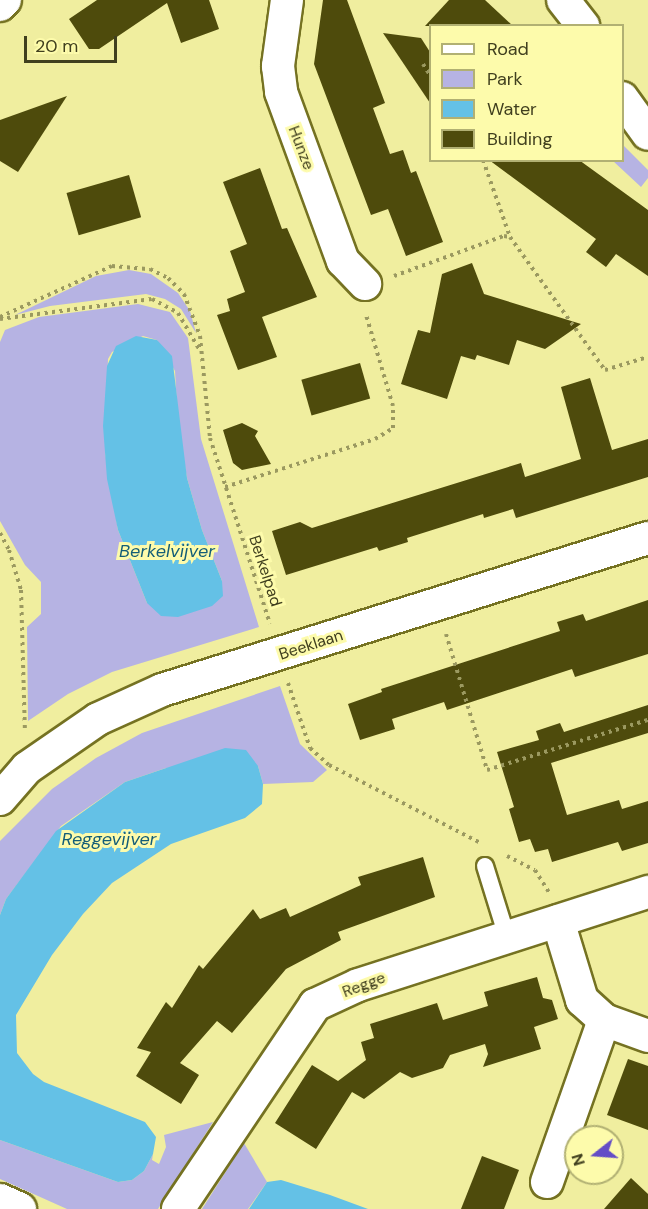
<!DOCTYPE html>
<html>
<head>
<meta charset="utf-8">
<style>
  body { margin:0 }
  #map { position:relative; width:648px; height:1209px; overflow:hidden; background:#f0ee9f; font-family:"DM Sans",sans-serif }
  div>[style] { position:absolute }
  .green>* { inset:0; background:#b6b3e3 }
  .water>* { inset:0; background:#64c1e6 }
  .building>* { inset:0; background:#4e4b0c; transform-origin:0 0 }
  .path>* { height:4px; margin-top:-2px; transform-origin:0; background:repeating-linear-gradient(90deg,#9b9960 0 3px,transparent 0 7.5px) }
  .roads { filter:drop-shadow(2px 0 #757222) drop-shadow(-2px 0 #757222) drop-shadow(0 2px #757222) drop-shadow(0 -2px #757222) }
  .service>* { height:16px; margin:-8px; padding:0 8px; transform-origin:8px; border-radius:8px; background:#fff }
  .minor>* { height:32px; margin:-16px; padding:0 16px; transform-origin:16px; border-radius:16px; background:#fff }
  span { translate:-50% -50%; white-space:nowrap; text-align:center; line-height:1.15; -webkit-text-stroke:6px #fdfbab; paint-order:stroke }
  .street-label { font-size:16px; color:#403f1e }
  .water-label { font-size:18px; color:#135d77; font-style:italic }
  .legend { position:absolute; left:429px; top:24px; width:195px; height:138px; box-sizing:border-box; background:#fdfbab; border:2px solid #b1b073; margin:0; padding:8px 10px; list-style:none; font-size:18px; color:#403f1e }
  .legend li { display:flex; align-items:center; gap:12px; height:30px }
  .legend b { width:30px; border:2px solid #b1b073 }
  .north { position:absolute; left:564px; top:1125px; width:60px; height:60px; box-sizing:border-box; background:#fdfbab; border:2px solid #b1b073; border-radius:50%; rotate:253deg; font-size:16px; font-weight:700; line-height:24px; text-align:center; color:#403f1e }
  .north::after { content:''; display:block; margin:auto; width:21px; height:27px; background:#644dc6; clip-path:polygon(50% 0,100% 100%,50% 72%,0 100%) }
  .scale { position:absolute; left:24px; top:36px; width:93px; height:27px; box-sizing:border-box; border:3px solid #403f1e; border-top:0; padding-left:8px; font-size:18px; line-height:21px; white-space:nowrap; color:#403f1e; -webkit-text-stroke:4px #fdfbab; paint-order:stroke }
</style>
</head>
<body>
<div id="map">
  <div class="green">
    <i style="clip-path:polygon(623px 145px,648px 170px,648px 178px,641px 187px,613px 161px,622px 160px)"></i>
    <i style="clip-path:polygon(129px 270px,151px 274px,178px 293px,190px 311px,196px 333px,181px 309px,165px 299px,146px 294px,50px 306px,15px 315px,96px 276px)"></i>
    <i style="clip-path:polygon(evenodd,138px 304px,170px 312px,188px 338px,201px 439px,259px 627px,112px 672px,68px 694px,28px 721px,27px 627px,41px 614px,41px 582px,25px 565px,0 521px,0 342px,5px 330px,39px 317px,138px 304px,143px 336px,157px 340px,175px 371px,178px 425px,187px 478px,202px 530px,222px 581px,147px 603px,118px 530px,105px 452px,108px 359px,112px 352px,143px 336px)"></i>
    <i style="clip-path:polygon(280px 686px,300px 744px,327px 770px,313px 782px,263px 784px,258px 766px,166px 768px,125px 782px,61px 826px,6px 899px,0 915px,0 841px,52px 789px,96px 758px,142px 733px)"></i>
    <i style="clip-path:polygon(213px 1122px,158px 1209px,67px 1209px,0 1179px,0 1140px,118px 1182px,132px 1180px,144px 1171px,153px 1154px,152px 1160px,159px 1164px,166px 1147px,164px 1135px)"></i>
    <i style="clip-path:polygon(244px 1143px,267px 1182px,248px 1209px,202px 1209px)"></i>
  </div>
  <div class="water">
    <i style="clip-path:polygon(136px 336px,157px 340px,172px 356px,187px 478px,202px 530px,222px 581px,223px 596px,212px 606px,178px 617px,161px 616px,147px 603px,118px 530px,107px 479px,103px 426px,107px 366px,116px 346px)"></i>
    <i style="clip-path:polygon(225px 748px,246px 750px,258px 766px,263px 784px,262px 804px,245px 818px,171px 844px,112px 883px,83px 914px,52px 955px,16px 1015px,17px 1053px,33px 1074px,44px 1082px,145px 1122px,156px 1137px,153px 1154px,144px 1171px,132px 1180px,118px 1182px,0 1140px,0 915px,6px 899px,56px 831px,125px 782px)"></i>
    <i style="clip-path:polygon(281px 1180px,330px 1195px,368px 1209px,249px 1209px,267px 1182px)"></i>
  </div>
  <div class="building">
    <i style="clip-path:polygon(97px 0,209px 0,219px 29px,181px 43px,167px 3px,99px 49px,89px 49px,69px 19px)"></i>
    <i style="clip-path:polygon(323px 0,347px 0,385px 103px,373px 108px,390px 154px,403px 150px,411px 173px,416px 171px,443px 242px,406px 256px,388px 209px,371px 215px,314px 64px)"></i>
    <i style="clip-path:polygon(449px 0,485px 0,513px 26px,425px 26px)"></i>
    <i style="clip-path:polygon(383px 33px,421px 38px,430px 52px,430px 103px)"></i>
    <i style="clip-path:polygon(67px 96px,18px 172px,0 161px,0 120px)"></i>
    <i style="clip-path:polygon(489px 160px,579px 160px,608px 181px,648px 210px,648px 276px,616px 254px,606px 267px,586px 252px,596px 239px)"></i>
    <i style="clip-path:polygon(260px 168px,282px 229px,287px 228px,317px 297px,262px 317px,277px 357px,238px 370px,217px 315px,230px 311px,227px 299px,245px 292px,230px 251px,247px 244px,223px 182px)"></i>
    <i style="left:129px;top:175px;width:44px;height:65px;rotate:74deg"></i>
    <i style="clip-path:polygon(472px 263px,484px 294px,581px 324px,545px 349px,517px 340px,509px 365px,477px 355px,475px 360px,461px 356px,447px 399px,401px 384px,418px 330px,430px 333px,442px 274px)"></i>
    <i style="left:360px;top:363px;width:37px;height:61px;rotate:74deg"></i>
    <i style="clip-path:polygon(590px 378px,612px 450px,648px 439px,648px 477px,516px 518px,513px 509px,484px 518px,483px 514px,407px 538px,408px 542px,379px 551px,377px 547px,286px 575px,272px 531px,300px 522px,312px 528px,521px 463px,525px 477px,581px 459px,561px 387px)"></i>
    <i style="clip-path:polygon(242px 423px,258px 431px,255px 436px,271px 464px,242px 470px,233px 463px,223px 430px)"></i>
    <i style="clip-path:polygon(648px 600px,648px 654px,575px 677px,572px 669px,447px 710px,444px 702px,392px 719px,395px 729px,360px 740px,348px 704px,382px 692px,381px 689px,560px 631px,557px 622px,583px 614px,586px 621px)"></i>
    <i style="clip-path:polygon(648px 705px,648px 733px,551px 763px,567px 815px,619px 800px,622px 809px,648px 801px,648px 843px,622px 851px,618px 842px,552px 862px,548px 849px,535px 852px,530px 839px,519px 842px,509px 809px,514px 807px,497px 752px,539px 740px,536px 731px,560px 723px,564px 732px)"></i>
    <i style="clip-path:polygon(423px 857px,435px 897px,338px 932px,341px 940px,286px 969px,232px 1033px,217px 1021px,180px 1063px,199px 1075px,181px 1104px,136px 1076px,151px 1052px,137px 1048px,166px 1002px,172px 1008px,199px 965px,203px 969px,253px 909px,260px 919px,286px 908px,290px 917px,361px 885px,358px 877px)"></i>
    <i style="clip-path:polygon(537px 977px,543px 998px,552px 1000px,558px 1019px,534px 1027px,541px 1049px,483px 1067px,488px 1054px,485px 1044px,450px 1055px,443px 1068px,412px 1078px,400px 1072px,364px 1099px,352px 1092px,316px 1149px,275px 1123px,312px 1065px,338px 1081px,366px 1060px,361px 1042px,374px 1038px,370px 1024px,437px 1003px,443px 1020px,488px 1006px,484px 992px)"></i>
    <i style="clip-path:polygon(628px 1059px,648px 1066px,648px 1130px,607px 1115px)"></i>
    <i style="clip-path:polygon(482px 1156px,519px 1170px,504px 1209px,461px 1209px)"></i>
    <i style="clip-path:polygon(631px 1178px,648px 1194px,648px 1209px,604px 1209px)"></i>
  </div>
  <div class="path">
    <i style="left:423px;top:64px;width:13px;rotate:58deg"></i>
    <i style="left:483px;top:160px;width:82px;rotate:70.7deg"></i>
    <i style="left:394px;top:276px;width:117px;rotate:-20deg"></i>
    <i style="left:504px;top:236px;width:6px;rotate:9deg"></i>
    <i style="left:510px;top:237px;width:163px;rotate:54.5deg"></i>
    <i style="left:605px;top:370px;width:45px;rotate:-16.8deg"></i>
    <i style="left:0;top:317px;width:123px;rotate:-24.5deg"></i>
    <i style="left:112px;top:266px;width:38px;rotate:5deg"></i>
    <i style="left:150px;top:269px;width:20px;rotate:27deg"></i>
    <i style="left:168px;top:278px;width:23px;rotate:45deg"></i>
    <i style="left:184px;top:294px;width:45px;rotate:69.1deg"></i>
    <i style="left:200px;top:336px;width:102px;rotate:84.4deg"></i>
    <i style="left:210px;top:438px;width:195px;rotate:72.1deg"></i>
    <i style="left:0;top:319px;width:153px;rotate:-7.5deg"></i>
    <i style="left:152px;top:299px;width:30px;rotate:28deg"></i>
    <i style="left:178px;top:313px;width:42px;rotate:59.7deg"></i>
    <i style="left:225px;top:487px;width:157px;rotate:-17.7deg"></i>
    <i style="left:375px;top:439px;width:21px;rotate:-31deg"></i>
    <i style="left:393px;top:428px;width:22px;rotate:-90deg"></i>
    <i style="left:393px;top:406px;width:95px;rotate:-106.5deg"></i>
    <i style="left:0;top:533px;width:19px;rotate:62deg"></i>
    <i style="left:9px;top:550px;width:42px;rotate:73.3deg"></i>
    <i style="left:21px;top:590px;width:142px;rotate:88.4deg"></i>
    <i style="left:446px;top:634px;width:142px;rotate:73.2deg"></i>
    <i style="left:487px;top:770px;width:169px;rotate:-17.3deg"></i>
    <i style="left:288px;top:683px;width:69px;rotate:71.3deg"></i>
    <i style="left:310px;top:748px;width:25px;rotate:42deg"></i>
    <i style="left:329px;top:765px;width:171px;rotate:27.2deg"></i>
    <i style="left:507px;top:856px;width:31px;rotate:27deg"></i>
    <i style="left:535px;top:870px;width:26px;rotate:58deg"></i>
  </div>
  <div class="roads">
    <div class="service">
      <i style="left:485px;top:866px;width:74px;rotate:72.8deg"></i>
    </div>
    <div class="minor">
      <i style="left:287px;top:0;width:67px;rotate:97.8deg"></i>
      <i style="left:278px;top:66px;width:26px;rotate:83deg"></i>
      <i style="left:281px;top:92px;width:180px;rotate:69.9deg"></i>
      <i style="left:343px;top:261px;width:32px;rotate:46deg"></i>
      <i style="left:563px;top:0;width:33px;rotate:52deg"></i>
      <i style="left:0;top:5px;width:7px;rotate:-45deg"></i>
      <i style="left:622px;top:98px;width:44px;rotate:54.2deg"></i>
      <i style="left:0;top:799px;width:41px;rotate:-48.9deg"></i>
      <i style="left:27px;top:768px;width:86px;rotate:-34.6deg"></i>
      <i style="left:98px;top:719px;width:70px;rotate:-24.4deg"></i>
      <i style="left:162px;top:690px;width:509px;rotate:-17.37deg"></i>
      <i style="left:558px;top:921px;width:83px;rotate:73.1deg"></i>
      <i style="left:582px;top:1000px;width:30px;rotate:42deg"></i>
      <i style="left:604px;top:1020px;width:47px;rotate:20deg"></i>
      <i style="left:547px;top:1182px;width:172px;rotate:-70.6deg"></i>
      <i style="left:0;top:1200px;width:22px;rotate:24deg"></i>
      <i style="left:178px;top:1209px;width:246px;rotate:-56.1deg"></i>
      <i style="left:315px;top:1005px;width:47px;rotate:-24.9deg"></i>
      <i style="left:358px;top:985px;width:305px;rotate:-17.8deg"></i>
    </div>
  </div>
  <div class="street-label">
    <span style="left:301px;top:148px;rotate:69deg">Hunze</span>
    <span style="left:265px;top:571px;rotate:72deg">Berkelpad</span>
    <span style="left:311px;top:645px;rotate:-18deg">Beeklaan</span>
    <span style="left:364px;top:985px;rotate:-21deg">Regge</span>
  </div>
  <div class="water-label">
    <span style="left:167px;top:551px">Berkelvijver</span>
    <span style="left:109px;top:839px">Reggevijver</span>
  </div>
  <ul class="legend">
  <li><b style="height:8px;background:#fff"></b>Road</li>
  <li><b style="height:16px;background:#b6b3e3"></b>Park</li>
  <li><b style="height:16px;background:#64c1e6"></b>Water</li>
  <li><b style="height:16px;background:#4e4b0c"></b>Building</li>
  </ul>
  <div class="north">N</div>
  <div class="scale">20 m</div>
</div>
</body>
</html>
